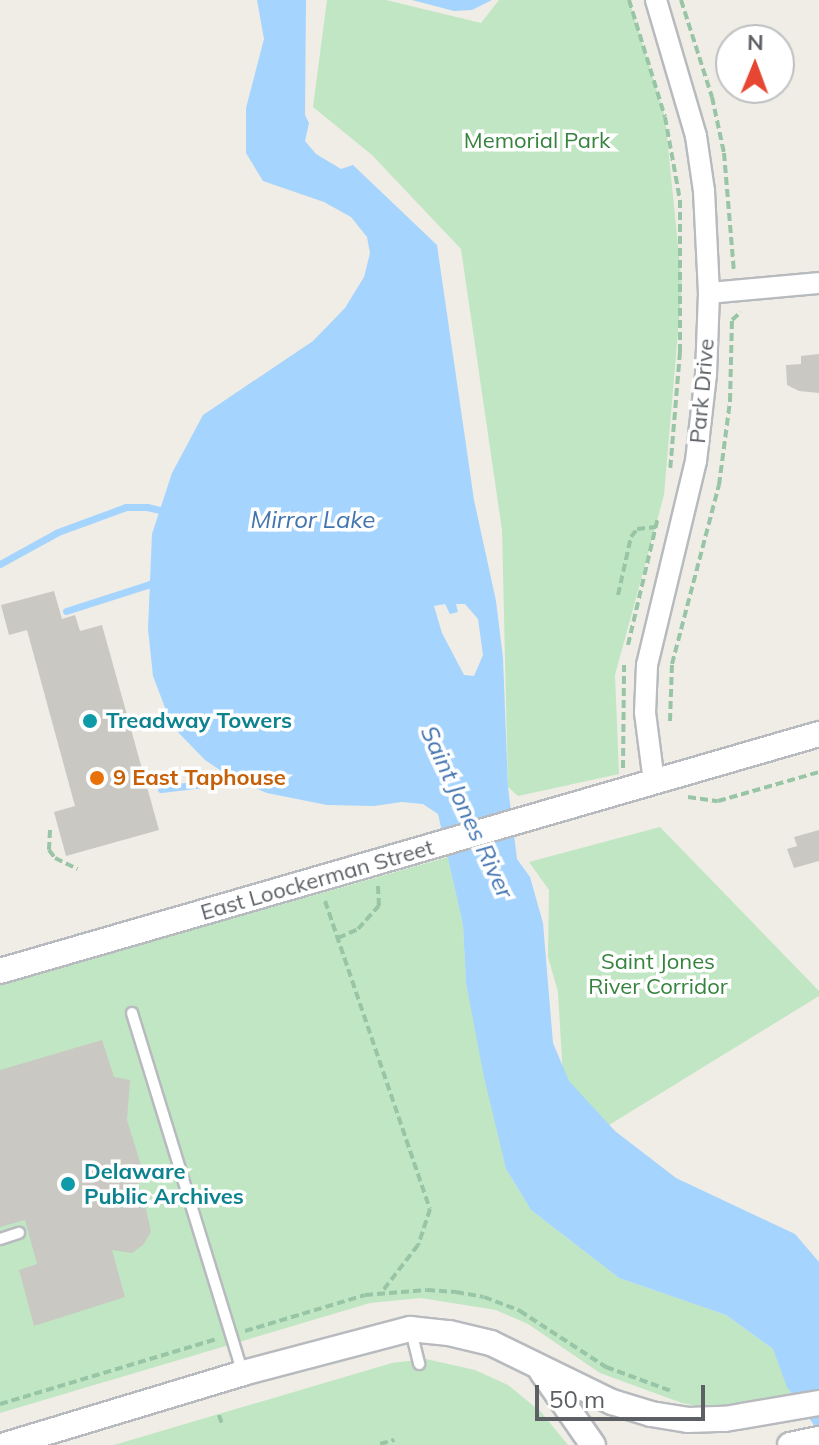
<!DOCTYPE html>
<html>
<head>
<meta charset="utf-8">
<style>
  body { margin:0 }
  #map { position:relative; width:819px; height:1445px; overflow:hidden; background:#efede5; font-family:Mulish,sans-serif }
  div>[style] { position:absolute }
  .green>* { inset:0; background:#c1e6c3 }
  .water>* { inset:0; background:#a5d4fe }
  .stream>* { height:7px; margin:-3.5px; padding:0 3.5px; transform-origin:3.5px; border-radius:3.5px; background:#a5d4fe }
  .building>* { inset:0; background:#cac8c2 }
  .path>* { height:4px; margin-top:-2px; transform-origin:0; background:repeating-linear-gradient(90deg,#99c5a7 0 8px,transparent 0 12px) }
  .roads { filter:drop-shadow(2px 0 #b7babe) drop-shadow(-2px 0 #b7babe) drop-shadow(0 2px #b7babe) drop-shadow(0 -2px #b7babe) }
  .service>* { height:10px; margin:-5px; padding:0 5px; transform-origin:5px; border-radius:5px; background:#fff }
  .minor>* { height:20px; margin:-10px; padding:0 10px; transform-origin:10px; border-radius:10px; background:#fff }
  .tertiary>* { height:24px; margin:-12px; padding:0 12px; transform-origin:12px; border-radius:12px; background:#fff }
  .dots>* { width:22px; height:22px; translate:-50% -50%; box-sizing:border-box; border:4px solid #fff; border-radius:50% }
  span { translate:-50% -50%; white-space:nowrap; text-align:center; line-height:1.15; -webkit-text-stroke:7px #fff; paint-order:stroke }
  .park-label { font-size:22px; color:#35833c }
  .street-label { font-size:22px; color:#5c6065 }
  .culture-label { font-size:22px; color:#0d838f; font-weight:700 }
  .left { translate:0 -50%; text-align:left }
  .food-label { font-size:22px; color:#c56008; font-weight:700 }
  .water-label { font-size:24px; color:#4274b0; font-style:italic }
  .north { position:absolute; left:715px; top:24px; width:80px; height:80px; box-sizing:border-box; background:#fff; border:2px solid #bebfc1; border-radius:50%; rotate:1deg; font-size:22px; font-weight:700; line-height:32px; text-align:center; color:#5c6065 }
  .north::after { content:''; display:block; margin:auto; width:28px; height:36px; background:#e74732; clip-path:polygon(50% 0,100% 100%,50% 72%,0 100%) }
  .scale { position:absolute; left:535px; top:1385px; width:170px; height:36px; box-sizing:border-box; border:4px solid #5c6065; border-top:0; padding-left:10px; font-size:24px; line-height:28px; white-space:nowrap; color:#5c6065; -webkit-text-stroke:6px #fff; paint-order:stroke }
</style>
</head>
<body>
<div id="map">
  <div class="green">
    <i style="clip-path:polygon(327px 0,386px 0,481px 23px,499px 0,629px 0,665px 117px,682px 285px,664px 495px,615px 675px,619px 774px,518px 796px,508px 787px,502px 530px,461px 249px,372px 155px,313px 107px)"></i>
    <i style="clip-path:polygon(660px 827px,819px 991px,819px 996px,596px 1133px,563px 1078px,558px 992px,548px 957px,549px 890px,529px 862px)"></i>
    <i style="clip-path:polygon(448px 857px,463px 925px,466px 983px,506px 1169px,531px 1210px,619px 1278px,726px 1315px,773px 1349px,791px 1394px,735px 1406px,708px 1408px,682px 1403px,600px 1373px,528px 1324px,496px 1310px,421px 1298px,370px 1303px,0 1413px,0 985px)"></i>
    <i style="clip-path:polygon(426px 1359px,475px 1370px,508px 1385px,541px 1412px,568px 1445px,114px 1445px,392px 1363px)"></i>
  </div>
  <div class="water">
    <i style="clip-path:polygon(evenodd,257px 0,306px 0,305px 115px,309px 123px,305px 141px,316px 154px,341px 169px,353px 165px,437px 245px,474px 500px,496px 601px,503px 658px,508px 787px,517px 859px,530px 877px,543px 923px,553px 1043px,569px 1081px,615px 1131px,676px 1178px,795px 1234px,819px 1262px,819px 1432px,787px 1387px,773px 1349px,726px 1315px,619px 1278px,531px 1210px,506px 1169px,484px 1077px,466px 983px,463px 925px,438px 814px,423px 804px,402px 802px,374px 806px,327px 805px,267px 793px,235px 780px,205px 760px,172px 726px,153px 676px,148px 629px,152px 534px,172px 473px,203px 415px,313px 341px,345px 308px,364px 277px,370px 253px,367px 237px,351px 217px,324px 202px,263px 181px,246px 153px,246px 108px,264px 39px,257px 0,445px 604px,450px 614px,458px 612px,456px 604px,465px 604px,478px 619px,483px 655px,474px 676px,464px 675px,442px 633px,434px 606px,445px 604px)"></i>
    <i style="clip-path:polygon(412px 0,492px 0,472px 10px,454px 11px)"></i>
  </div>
  <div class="stream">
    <i style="left:0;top:564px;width:66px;rotate:-28.9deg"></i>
    <i style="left:58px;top:532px;width:72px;rotate:-20.2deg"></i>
    <i style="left:126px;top:507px;width:21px"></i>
    <i style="left:147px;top:507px;width:18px;rotate:13deg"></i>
    <i style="left:66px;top:611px;width:88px;rotate:-17.8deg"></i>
    <i style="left:150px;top:584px;width:10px;rotate:11deg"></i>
    <i style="left:161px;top:789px;width:75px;rotate:-6.9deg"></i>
  </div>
  <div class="building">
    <i style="clip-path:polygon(819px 354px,819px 393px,799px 391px,787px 385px,786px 365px,801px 364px,801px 356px)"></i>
    <i style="clip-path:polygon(54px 591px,62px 619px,75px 615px,80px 631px,102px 625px,159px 830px,66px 856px,54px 812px,75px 806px,27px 630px,9px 635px,1px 605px)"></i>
    <i style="clip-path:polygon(819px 830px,819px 861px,794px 868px,787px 849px,797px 846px,794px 837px)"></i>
    <i style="clip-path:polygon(102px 1040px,114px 1077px,130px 1080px,127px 1120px,146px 1181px,126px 1188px,126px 1192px,145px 1204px,151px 1232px,143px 1245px,132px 1253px,112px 1250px,125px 1297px,34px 1326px,19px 1270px,37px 1264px,25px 1220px,0 1227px,0 1070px)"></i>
  </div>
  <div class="path">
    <i style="left:629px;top:0;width:122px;rotate:72.9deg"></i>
    <i style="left:665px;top:117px;width:84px;rotate:79.8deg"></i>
    <i style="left:680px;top:200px;width:152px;rotate:90deg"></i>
    <i style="left:680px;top:352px;width:118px;rotate:94.8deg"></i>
    <i style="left:681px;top:0;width:102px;rotate:72.3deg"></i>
    <i style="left:712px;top:97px;width:57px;rotate:77.9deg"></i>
    <i style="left:724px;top:153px;width:118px;rotate:85.2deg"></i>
    <i style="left:618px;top:595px;width:59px;rotate:-77.4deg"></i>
    <i style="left:631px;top:537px;width:10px;rotate:-53deg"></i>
    <i style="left:637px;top:529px;width:19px;rotate:-6deg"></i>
    <i style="left:628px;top:645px;width:131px;rotate:-76.8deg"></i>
    <i style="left:670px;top:721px;width:57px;rotate:-88deg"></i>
    <i style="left:672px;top:664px;width:185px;rotate:-75.3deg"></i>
    <i style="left:719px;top:485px;width:85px;rotate:-82.5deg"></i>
    <i style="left:730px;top:401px;width:81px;rotate:-88.6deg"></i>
    <i style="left:732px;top:320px;width:12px;rotate:-42deg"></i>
    <i style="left:623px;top:768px;width:103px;rotate:-89.4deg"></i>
    <i style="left:688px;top:797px;width:30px;rotate:8deg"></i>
    <i style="left:718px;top:801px;width:105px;rotate:-16deg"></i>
    <i style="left:50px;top:830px;width:20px;rotate:93deg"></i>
    <i style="left:49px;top:850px;width:10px;rotate:53deg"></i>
    <i style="left:55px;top:858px;width:25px;rotate:26deg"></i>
    <i style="left:325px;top:901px;width:325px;rotate:71.2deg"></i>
    <i style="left:430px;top:1209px;width:38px;rotate:108deg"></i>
    <i style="left:418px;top:1245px;width:61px;rotate:127.6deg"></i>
    <i style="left:338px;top:938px;width:22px;rotate:-24deg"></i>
    <i style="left:358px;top:929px;width:31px;rotate:-48deg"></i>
    <i style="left:379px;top:906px;width:21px;rotate:-93deg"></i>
    <i style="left:245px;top:1331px;width:125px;rotate:-16.7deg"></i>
    <i style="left:365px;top:1295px;width:62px;rotate:-4.6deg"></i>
    <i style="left:427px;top:1290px;width:29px;rotate:4deg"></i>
    <i style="left:456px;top:1292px;width:28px;rotate:10deg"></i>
    <i style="left:484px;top:1297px;width:39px;rotate:21deg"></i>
    <i style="left:520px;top:1311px;width:103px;rotate:33.1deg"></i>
    <i style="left:606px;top:1367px;width:72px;rotate:20.2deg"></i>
    <i style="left:0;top:1404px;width:227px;rotate:-16.7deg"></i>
    <i style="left:219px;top:1415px;width:9px;rotate:72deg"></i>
    <i style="left:380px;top:1444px;width:15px;rotate:-16deg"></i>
  </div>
  <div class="roads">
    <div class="service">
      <i style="left:132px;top:1013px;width:377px;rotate:72.9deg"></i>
      <i style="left:0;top:1239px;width:20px;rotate:-18deg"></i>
      <i style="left:411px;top:1331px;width:34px;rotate:76deg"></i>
    </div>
    <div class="minor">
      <i style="left:709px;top:293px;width:110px;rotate:-5.2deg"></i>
      <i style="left:654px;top:782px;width:70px;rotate:-97.4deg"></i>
      <i style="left:645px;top:713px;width:48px;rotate:-87.6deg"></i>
      <i style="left:647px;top:665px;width:210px;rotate:-76.5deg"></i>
      <i style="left:696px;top:461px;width:87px;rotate:-83.4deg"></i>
      <i style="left:706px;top:375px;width:82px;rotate:-87.9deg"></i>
      <i style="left:709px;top:293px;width:102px;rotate:-92.8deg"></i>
      <i style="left:704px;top:191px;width:56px;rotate:-98.3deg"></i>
      <i style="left:696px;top:136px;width:142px;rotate:-106.4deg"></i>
    </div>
    <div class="tertiary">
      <i style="left:0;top:971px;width:853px;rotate:-16.14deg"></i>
      <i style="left:542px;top:1372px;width:89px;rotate:55.1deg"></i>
      <i style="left:5px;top:1445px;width:249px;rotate:-16.8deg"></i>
      <i style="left:243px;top:1373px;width:173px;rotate:-14.8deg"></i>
      <i style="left:410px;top:1329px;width:39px;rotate:6deg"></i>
      <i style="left:449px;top:1333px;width:43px;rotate:13.4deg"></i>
      <i style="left:491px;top:1343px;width:135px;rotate:26deg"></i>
      <i style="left:612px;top:1402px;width:41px;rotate:17.1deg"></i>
      <i style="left:651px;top:1414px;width:37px;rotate:9deg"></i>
      <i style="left:688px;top:1420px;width:37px;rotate:-2deg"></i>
      <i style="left:725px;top:1419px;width:95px;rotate:-9.7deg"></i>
      <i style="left:790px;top:1445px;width:30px;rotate:-12deg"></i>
    </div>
  </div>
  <div class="dots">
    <i style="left:90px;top:721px;background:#0f9aa8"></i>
    <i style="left:97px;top:778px;background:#e8710a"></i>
    <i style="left:68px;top:1184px;background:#0f9aa8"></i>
  </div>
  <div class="park-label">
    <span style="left:537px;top:141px">Memorial Park</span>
    <span style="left:658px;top:974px">Saint Jones<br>River Corridor</span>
  </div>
  <div class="street-label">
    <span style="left:702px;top:391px;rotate:-85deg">Park Drive</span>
    <span style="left:317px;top:880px;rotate:-16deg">East Loockerman Street</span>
  </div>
  <div class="culture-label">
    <span class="left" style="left:106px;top:721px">Treadway Towers</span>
    <span class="left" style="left:84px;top:1184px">Delaware<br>Public Archives</span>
  </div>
  <div class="food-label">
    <span class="left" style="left:113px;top:778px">9 East Taphouse</span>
  </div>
  <div class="water-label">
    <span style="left:313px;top:520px">Mirror Lake</span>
    <span style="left:467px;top:812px;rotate:65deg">Saint Jones River</span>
  </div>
  <div class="north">N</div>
  <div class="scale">50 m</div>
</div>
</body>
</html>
